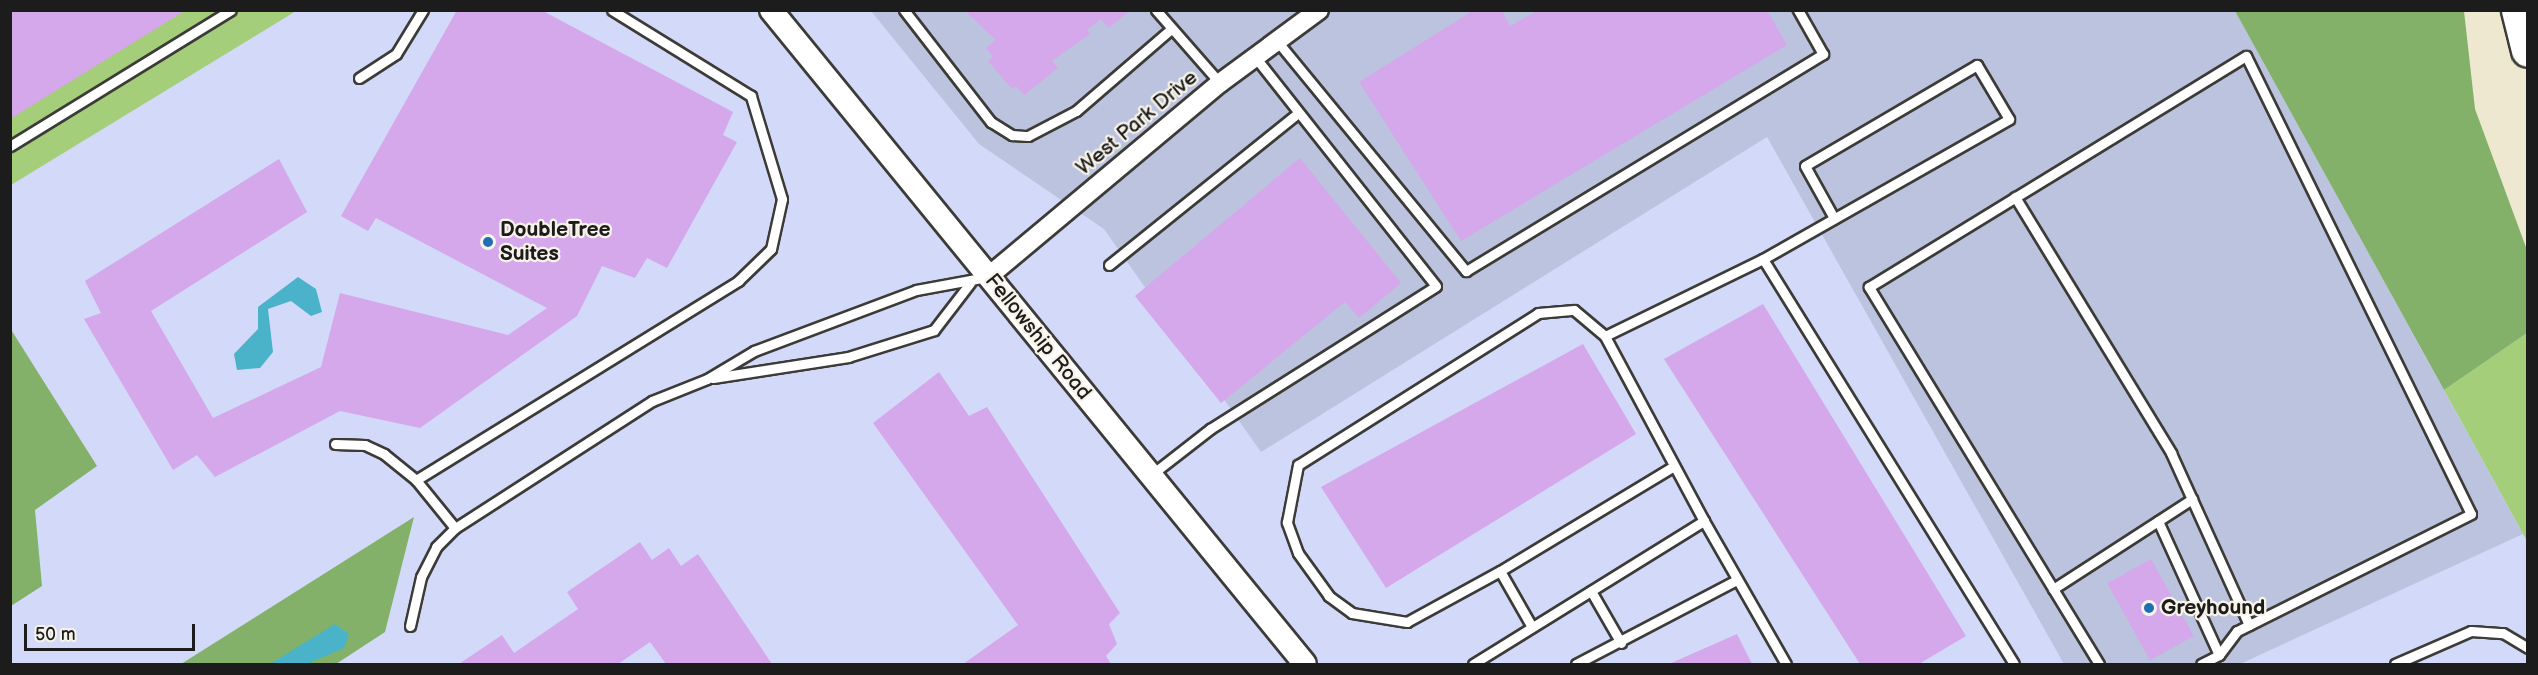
<!DOCTYPE html>
<html>
<head>
<meta charset="utf-8">
<style>
  body { margin:0 }
  #map { position:relative; width:2538px; height:675px; overflow:hidden; background:#efe8d0; font-family:"Balsamiq Sans",sans-serif }
  div>[style] { position:absolute }
  .built>* { inset:0; background:#d3d9f9 }
  .industrial>* { inset:0; background:#bcc3de }
  .green>* { inset:0; background:#a4ce7a }
  .forest>* { inset:0; background:#83b16a }
  .water>* { inset:0; background:#4ab3c9 }
  .building>* { inset:0; background:#d5a7eb; transform-origin:0 0 }
  .roads { filter:drop-shadow(2px 0 #3c3b37) drop-shadow(-2px 0 #3c3b37) drop-shadow(0 2px #3c3b37) drop-shadow(0 -2px #3c3b37) }
  .service>* { height:9px; margin:-4.5px; padding:0 4.5px; transform-origin:4.5px; border-radius:4.5px; background:#fff }
  .minor>* { height:18px; margin:-9px; padding:0 9px; transform-origin:9px; border-radius:9px; background:#fff }
  .tertiary>* { height:22px; margin:-11px; padding:0 11px; transform-origin:11px; border-radius:11px; background:#fff }
  .motorway>* { height:33px; margin:-16.5px; padding:0 16.5px; transform-origin:16.5px; border-radius:16.5px; background:#fff }
  .dots>* { width:16px; height:16px; translate:-50% -50%; box-sizing:border-box; border:3px solid #f7f3e8; border-radius:50% }
  span { translate:-50% -50%; white-space:nowrap; text-align:center; line-height:1.15; -webkit-text-stroke:4.5px #f7f3e8; paint-order:stroke }
  .street-label { font-size:21px; color:#1c1c1c }
  .poi-label { font-size:21px; color:#1c1c1c; font-weight:700 }
  .left { translate:0 -50%; text-align:left }
  .frame { position:absolute; inset:0; border:12px solid #1c1c1c; pointer-events:none }
  .scale { position:absolute; left:24px; top:624px; width:171px; height:27px; box-sizing:border-box; border:3px solid #1c1c1c; border-top:0; padding-left:8px; font-size:18px; line-height:21px; white-space:nowrap; color:#1c1c1c; -webkit-text-stroke:4px #f7f3e8; paint-order:stroke }
</style>
</head>
<body>
<div id="map">
  <div class="built">
    <i style="clip-path:polygon(10px 11px,2402px 11px,2527px 307px,2527px 664px,11px 664px)"></i>
  </div>
  <div class="industrial">
    <i style="clip-path:polygon(871px 11px,2235px 11px,2523px 534px,2240px 664px,2064px 664px,1767px 137px,1261px 452px,1104px 229px,979px 144px)"></i>
  </div>
  <div class="green">
    <i style="clip-path:polygon(11px 11px,296px 11px,11px 185px)"></i>
    <i style="clip-path:polygon(2527px 333px,2527px 541px,2444px 390px)"></i>
  </div>
  <div class="forest">
    <i style="clip-path:polygon(2235px 11px,2464px 11px,2475px 109px,2527px 250px,2527px 333px,2444px 390px)"></i>
    <i style="clip-path:polygon(10px 328px,97px 466px,35px 510px,42px 586px,11px 606px)"></i>
    <i style="clip-path:polygon(414px 517px,385px 632px,336px 664px,181px 664px)"></i>
  </div>
  <div class="water">
    <i style="clip-path:polygon(298px 277px,316px 289px,322px 312px,311px 316px,291px 301px,268px 309px,273px 352px,260px 368px,237px 370px,234px 354px,258px 329px,258px 307px)"></i>
    <i style="clip-path:polygon(335px 624px,349px 634px,344px 648px,307px 664px,270px 664px)"></i>
  </div>
  <div class="building">
    <i style="clip-path:polygon(10px 10px,186px 10px,10px 119px)"></i>
    <i style="clip-path:polygon(457px 10px,541px 10px,733px 112px,723px 135px,737px 142px,667px 268px,647px 258px,635px 278px,602px 266px,577px 316px,420px 428px,340px 411px,215px 477px,197px 455px,173px 470px,84px 319px,101px 313px,85px 281px,279px 159px,307px 212px,151px 311px,213px 418px,321px 367px,340px 293px,508px 335px,547px 308px,376px 218px,368px 231px,341px 216px)"></i>
    <i style="clip-path:polygon(964px 10px,1130px 10px,1109px 28px,1101px 19px,1087px 30px,1090px 34px,1052px 61px,1058px 68px,1024px 95px,1016px 86px,1012px 89px,988px 61px,993px 57px,986px 48px,996px 40px)"></i>
    <i style="clip-path:polygon(1474px 10px,1502px 10px,1510px 26px,1539px 10px,1767px 10px,1787px 45px,1461px 241px,1359px 82px)"></i>
    <i style="clip-path:polygon(1300px 158px,1401px 283px,1359px 318px,1345px 302px,1221px 403px,1135px 296px)"></i>
    <i style="clip-path:polygon(1763px 304px,1966px 636px,1919px 664px,1860px 664px,1664px 359px)"></i>
    <i style="clip-path:polygon(1583px 344px,1636px 434px,1386px 588px,1321px 487px)"></i>
    <i style="clip-path:polygon(939px 372px,969px 416px,987px 407px,1120px 613px,1109px 624px,1117px 644px,1106px 656px,1111px 664px,963px 664px,1018px 625px,873px 423px)"></i>
    <i style="clip-path:polygon(640px 542px,652px 560px,669px 548px,681px 566px,698px 554px,772px 664px,666px 664px,650px 642px,618px 664px,459px 664px,502px 635px,514px 653px,578px 609px,567px 592px)"></i>
    <i style="left:2151px;top:559px;width:88px;height:50px;rotate:61deg"></i>
    <i style="clip-path:polygon(1737px 634px,1752px 664px,1669px 664px)"></i>
  </div>
  <div class="roads">
    <div class="service">
      <i style="left:904px;top:10px;width:142px;rotate:52.2deg"></i>
      <i style="left:991px;top:122px;width:25px;rotate:32deg"></i>
      <i style="left:1012px;top:135px;width:16px;rotate:4deg"></i>
      <i style="left:1028px;top:136px;width:54px;rotate:-27.5deg"></i>
      <i style="left:1076px;top:111px;width:125px;rotate:-40.8deg"></i>
      <i style="left:1156px;top:10px;width:97px;rotate:48.8deg"></i>
      <i style="left:1277px;top:41px;width:298px;rotate:50.6deg"></i>
      <i style="left:1466px;top:271px;width:418px;rotate:-31.3deg"></i>
      <i style="left:1823px;top:54px;width:51px;rotate:-119.6deg"></i>
      <i style="left:359px;top:78px;width:44px;rotate:-33deg"></i>
      <i style="left:396px;top:54px;width:52px;rotate:-58.5deg"></i>
      <i style="left:10px;top:146px;width:259px;rotate:-31.6deg"></i>
      <i style="left:2015px;top:197px;width:300px;rotate:58.6deg"></i>
      <i style="left:2171px;top:453px;width:189px;rotate:65.6deg"></i>
      <i style="left:1763px;top:259px;width:283px;rotate:-29.6deg"></i>
      <i style="left:2009px;top:119px;width:63px;rotate:-120.7deg"></i>
      <i style="left:1977px;top:65px;width:199px;rotate:149.6deg"></i>
      <i style="left:1805px;top:166px;width:60px;rotate:60.9deg"></i>
      <i style="left:1109px;top:265px;width:243px;rotate:-38.8deg"></i>
      <i style="left:713px;top:378px;width:137px;rotate:-8.8deg"></i>
      <i style="left:848px;top:357px;width:90px;rotate:-17.4deg"></i>
      <i style="left:934px;top:330px;width:59px;rotate:-52.5deg"></i>
      <i style="left:335px;top:444px;width:30px;rotate:2deg"></i>
      <i style="left:365px;top:445px;width:21px;rotate:25deg"></i>
      <i style="left:384px;top:454px;width:41px;rotate:39.1deg"></i>
      <i style="left:416px;top:480px;width:379px;rotate:-31.7deg"></i>
      <i style="left:738px;top:281px;width:46px;rotate:-44.1deg"></i>
      <i style="left:771px;top:249px;width:51px;rotate:-77.6deg"></i>
      <i style="left:782px;top:199px;width:108px;rotate:-106.8deg"></i>
      <i style="left:751px;top:96px;width:163px;rotate:-148.3deg"></i>
      <i style="left:1151px;top:475px;width:75px;rotate:-37.9deg"></i>
      <i style="left:1210px;top:429px;width:267px;rotate:-32.3deg"></i>
      <i style="left:1436px;top:286px;width:292px;rotate:-128.3deg"></i>
      <i style="left:416px;top:480px;width:62px;rotate:50.9deg"></i>
      <i style="left:1704px;top:521px;width:210px;rotate:-118.2deg"></i>
      <i style="left:1605px;top:336px;width:176px;rotate:-26deg"></i>
      <i style="left:1763px;top:259px;width:476px;rotate:58.2deg"></i>
      <i style="left:2158px;top:521px;width:147px;rotate:65.5deg"></i>
      <i style="left:1500px;top:571px;width:106px;rotate:151.3deg"></i>
      <i style="left:1407px;top:622px;width:56px;rotate:-170.7deg"></i>
      <i style="left:1352px;top:613px;width:29px;rotate:-144deg"></i>
      <i style="left:1329px;top:596px;width:53px;rotate:-125.8deg"></i>
      <i style="left:1298px;top:553px;width:33px;rotate:-110deg"></i>
      <i style="left:1287px;top:522px;width:58px;rotate:-79.1deg"></i>
      <i style="left:1298px;top:465px;width:284px;rotate:-32.3deg"></i>
      <i style="left:1538px;top:313px;width:36px;rotate:-5deg"></i>
      <i style="left:1574px;top:310px;width:40px;rotate:40deg"></i>
      <i style="left:2053px;top:589px;width:166px;rotate:-32.9deg"></i>
      <i style="left:1591px;top:591px;width:60px;rotate:60deg"></i>
      <i style="left:410px;top:626px;width:50px;rotate:-77.3deg"></i>
      <i style="left:421px;top:577px;width:34px;rotate:-63deg"></i>
      <i style="left:436px;top:547px;width:27px;rotate:-45deg"></i>
      <i style="left:455px;top:528px;width:234px;rotate:-32.8deg"></i>
      <i style="left:652px;top:401px;width:59px;rotate:-21.8deg"></i>
      <i style="left:707px;top:379px;width:55px;rotate:-30.8deg"></i>
      <i style="left:754px;top:351px;width:173px;rotate:-20.6deg"></i>
      <i style="left:916px;top:290px;width:72px;rotate:-10.4deg"></i>
      <i style="left:1532px;top:627px;width:64px;rotate:-119.7deg"></i>
      <i style="left:1500px;top:571px;width:203px;rotate:-31.1deg"></i>
      <i style="left:1473px;top:664px;width:272px;rotate:-31.8deg"></i>
      <i style="left:1704px;top:521px;width:165px;rotate:60.2deg"></i>
      <i style="left:1576px;top:664px;width:179px;rotate:-27.6deg"></i>
      <i style="left:2099px;top:664px;width:442px;rotate:-121.4deg"></i>
      <i style="left:1869px;top:287px;width:442px;rotate:-31.5deg"></i>
      <i style="left:2246px;top:56px;width:510px;rotate:63.84deg"></i>
      <i style="left:2471px;top:514px;width:262px;rotate:153.4deg"></i>
      <i style="left:2237px;top:631px;width:30px;rotate:127deg"></i>
      <i style="left:2219px;top:655px;width:20px;rotate:153deg"></i>
      <i style="left:2395px;top:664px;width:83px;rotate:-23.5deg"></i>
      <i style="left:2471px;top:631px;width:32px;rotate:4deg"></i>
      <i style="left:2503px;top:633px;width:29px;rotate:31deg"></i>
    </div>
    <div class="minor">
      <i style="left:989px;top:276px;width:301px;rotate:-39.9deg"></i>
      <i style="left:1220px;top:83px;width:123px;rotate:-36.4deg"></i>
    </div>
    <div class="tertiary">
      <i style="left:771px;top:10px;width:844px;rotate:50.77deg"></i>
    </div>
    <div class="motorway">
      <i style="left:2518px;top:10px;width:41px;rotate:76deg"></i>
    </div>
  </div>
  <div class="dots">
    <i style="left:488px;top:242px;background:#1f6fb2"></i>
    <i style="left:2149px;top:608px;background:#1f6fb2"></i>
  </div>
  <div class="street-label">
    <span style="left:1137px;top:123px;rotate:-40deg">West Park Drive</span>
    <span style="left:1038px;top:337px;rotate:51deg">Fellowship Road</span>
  </div>
  <div class="poi-label">
    <span class="left" style="left:500px;top:242px">DoubleTree<br>Suites</span>
    <span class="left" style="left:2161px;top:608px">Greyhound</span>
  </div>
  <div class="frame"></div>
  <div class="scale">50 m</div>
</div>
</body>
</html>
